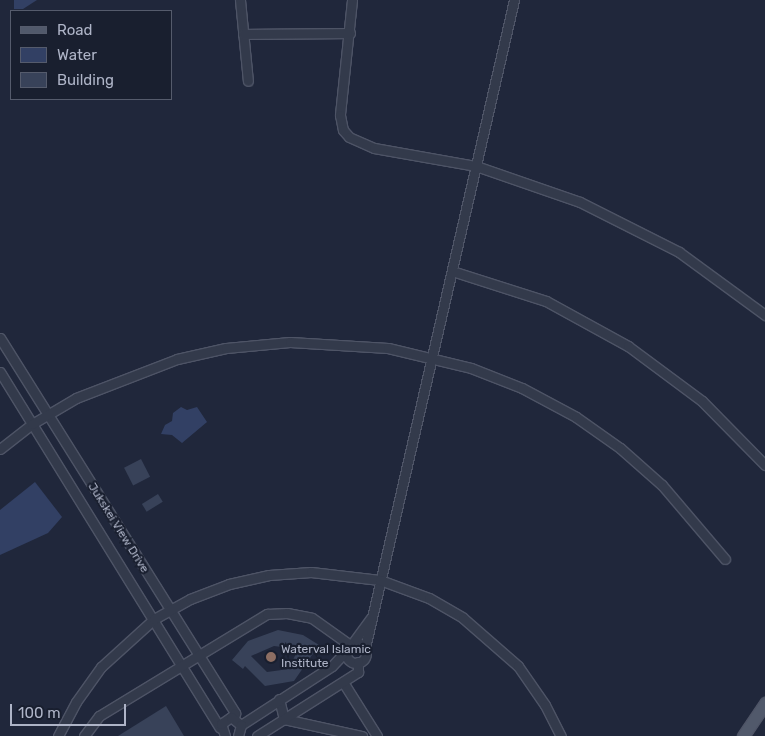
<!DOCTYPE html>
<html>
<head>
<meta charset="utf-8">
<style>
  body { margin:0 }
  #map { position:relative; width:765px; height:736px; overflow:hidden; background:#20273b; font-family:Rubik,sans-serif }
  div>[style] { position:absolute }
  .water>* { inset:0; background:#324064 }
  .building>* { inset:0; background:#384259; transform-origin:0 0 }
  .roads { filter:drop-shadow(1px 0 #4e5466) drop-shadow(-1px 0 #4e5466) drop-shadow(0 1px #4e5466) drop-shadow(0 -1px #4e5466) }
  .minor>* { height:9px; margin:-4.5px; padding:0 4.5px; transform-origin:4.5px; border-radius:4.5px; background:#333a4b }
  .minor>.ring { margin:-4.5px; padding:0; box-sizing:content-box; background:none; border:9px solid #333a4b; border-radius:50% }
  .major>* { height:11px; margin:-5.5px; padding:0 5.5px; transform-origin:5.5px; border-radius:5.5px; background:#51596b }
  .dots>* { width:14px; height:14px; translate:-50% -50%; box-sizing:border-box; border:2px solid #191f2f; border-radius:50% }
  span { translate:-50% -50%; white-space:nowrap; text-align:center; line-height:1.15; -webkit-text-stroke:4.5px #191f2f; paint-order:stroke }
  .street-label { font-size:12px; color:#aeb4c7 }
  .poi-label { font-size:12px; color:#aeb4c7 }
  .left { translate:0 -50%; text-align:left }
  .legend { position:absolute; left:10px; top:10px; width:162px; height:90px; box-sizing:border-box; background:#191f2f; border:1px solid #555b6c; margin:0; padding:6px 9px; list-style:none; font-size:15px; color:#aeb4c7 }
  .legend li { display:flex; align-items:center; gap:10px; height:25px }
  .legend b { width:25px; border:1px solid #555b6c }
  .scale { position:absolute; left:10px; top:704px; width:116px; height:22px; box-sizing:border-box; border:2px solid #aeb4c7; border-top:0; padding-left:6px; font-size:15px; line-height:18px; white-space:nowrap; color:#aeb4c7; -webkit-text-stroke:4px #191f2f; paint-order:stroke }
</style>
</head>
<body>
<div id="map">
  <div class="water">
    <i style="clip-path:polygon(14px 0,37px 0,23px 9px,14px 9px)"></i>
    <i style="clip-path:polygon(181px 407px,187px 410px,197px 407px,207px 422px,182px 443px,172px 435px,161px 434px,165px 425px,172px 421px,173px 413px)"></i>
    <i style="clip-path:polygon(35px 482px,62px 517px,48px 533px,0 555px,0 510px)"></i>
  </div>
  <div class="building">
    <i style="left:141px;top:459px;width:20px;height:19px;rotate:63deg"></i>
    <i style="left:158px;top:494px;width:9px;height:19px;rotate:58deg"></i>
    <i style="clip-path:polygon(evenodd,278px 630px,303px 635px,319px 645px,294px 681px,265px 686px,245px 666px,243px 669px,232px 660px,248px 641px,278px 630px,274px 646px,298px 649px,289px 669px,267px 672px,251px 656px,274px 646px)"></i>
    <i style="clip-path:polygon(166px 706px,184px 736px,118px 736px)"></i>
  </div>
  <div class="roads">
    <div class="minor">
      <i style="left:240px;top:0;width:81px;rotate:84.4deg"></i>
      <i style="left:352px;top:0;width:116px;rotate:96deg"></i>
      <i style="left:340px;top:115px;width:15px;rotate:79deg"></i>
      <i style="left:343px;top:130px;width:9px;rotate:49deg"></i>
      <i style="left:349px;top:137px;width:27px;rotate:24deg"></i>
      <i style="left:374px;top:148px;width:104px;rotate:10deg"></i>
      <i style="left:476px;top:166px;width:110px;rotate:19.1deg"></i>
      <i style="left:580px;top:202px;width:111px;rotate:26.8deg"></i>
      <i style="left:679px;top:252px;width:107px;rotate:36.2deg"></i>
      <i style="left:243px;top:34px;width:107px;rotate:-0.5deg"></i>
      <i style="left:452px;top:271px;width:99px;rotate:17.7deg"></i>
      <i style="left:546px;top:301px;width:94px;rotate:28.8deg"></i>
      <i style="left:628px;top:346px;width:92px;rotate:36.6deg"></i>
      <i style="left:702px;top:401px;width:90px;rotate:45.5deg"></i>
      <i style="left:0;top:338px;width:443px;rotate:57.9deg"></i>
      <i style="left:235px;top:713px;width:5px;rotate:101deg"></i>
      <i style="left:0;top:372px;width:418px;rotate:58.3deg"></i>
      <i style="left:0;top:449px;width:41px;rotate:-38deg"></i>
      <i style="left:32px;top:424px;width:51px;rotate:-30.6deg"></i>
      <i style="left:76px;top:398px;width:108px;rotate:-21.1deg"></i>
      <i style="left:177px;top:359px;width:50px;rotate:-12.7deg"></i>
      <i style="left:226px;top:348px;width:64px;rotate:-5.4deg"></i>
      <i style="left:290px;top:342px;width:98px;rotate:3.5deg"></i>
      <i style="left:388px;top:348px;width:85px;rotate:13.5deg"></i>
      <i style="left:471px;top:368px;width:55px;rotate:21.4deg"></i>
      <i style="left:522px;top:388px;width:61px;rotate:28.2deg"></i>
      <i style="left:576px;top:417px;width:54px;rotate:35.2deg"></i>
      <i style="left:620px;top:448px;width:56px;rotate:41.4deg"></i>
      <i style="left:662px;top:485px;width:97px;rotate:49.6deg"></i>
      <i class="ring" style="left:346px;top:643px;width:11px;height:11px"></i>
      <i style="left:352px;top:644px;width:32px;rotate:-54deg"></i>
      <i style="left:365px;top:648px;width:665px;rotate:-77.05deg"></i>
      <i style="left:343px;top:682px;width:64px;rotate:57.8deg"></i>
      <i style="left:279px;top:699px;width:21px;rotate:76deg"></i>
      <i style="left:284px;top:719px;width:80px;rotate:12.3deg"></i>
      <i style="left:241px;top:725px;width:108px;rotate:-33deg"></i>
      <i style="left:332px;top:666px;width:21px;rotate:-47deg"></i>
      <i style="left:58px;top:736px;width:38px;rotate:-62deg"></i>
      <i style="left:76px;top:702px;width:43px;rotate:-54.5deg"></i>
      <i style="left:101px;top:667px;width:72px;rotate:-42.2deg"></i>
      <i style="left:154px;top:619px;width:41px;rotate:-29.1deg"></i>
      <i style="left:190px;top:599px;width:42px;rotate:-21deg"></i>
      <i style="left:229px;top:584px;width:41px;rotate:-12.7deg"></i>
      <i style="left:269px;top:575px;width:42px;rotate:-4.1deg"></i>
      <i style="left:311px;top:572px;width:69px;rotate:6.6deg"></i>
      <i style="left:380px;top:580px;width:52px;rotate:20.2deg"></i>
      <i style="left:429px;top:598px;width:39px;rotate:30deg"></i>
      <i style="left:463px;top:618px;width:73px;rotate:41.1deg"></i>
      <i style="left:518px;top:666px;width:47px;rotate:55.3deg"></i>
      <i style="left:545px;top:705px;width:35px;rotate:63deg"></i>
      <i style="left:84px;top:736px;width:25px;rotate:-53deg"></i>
      <i style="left:99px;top:716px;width:197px;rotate:-31.3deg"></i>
      <i style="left:267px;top:614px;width:20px;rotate:-3deg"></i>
      <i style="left:287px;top:613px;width:25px;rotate:11deg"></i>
      <i style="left:312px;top:618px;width:47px;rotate:35.4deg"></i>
      <i style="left:225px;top:736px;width:13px;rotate:-108deg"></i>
      <i style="left:221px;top:724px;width:12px;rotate:-35deg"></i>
      <i style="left:231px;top:717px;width:13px;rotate:39deg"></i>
      <i style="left:241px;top:725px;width:11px;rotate:105deg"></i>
      <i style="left:257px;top:736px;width:120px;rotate:-32.4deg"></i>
      <i style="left:358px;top:672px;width:10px;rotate:-90deg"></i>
    </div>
    <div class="major">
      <i style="left:743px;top:736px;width:40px;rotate:-56deg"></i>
    </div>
  </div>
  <div class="dots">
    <i style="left:271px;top:657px;background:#8d6e63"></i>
  </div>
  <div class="street-label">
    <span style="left:118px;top:528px;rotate:58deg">Jukskei View Drive</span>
  </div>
  <div class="poi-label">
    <span class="left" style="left:281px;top:657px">Waterval Islamic<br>Institute</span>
  </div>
  <ul class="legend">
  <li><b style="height:6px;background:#51596b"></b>Road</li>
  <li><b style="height:14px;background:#324064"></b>Water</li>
  <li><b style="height:14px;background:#384259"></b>Building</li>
  </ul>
  <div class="scale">100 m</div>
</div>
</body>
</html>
